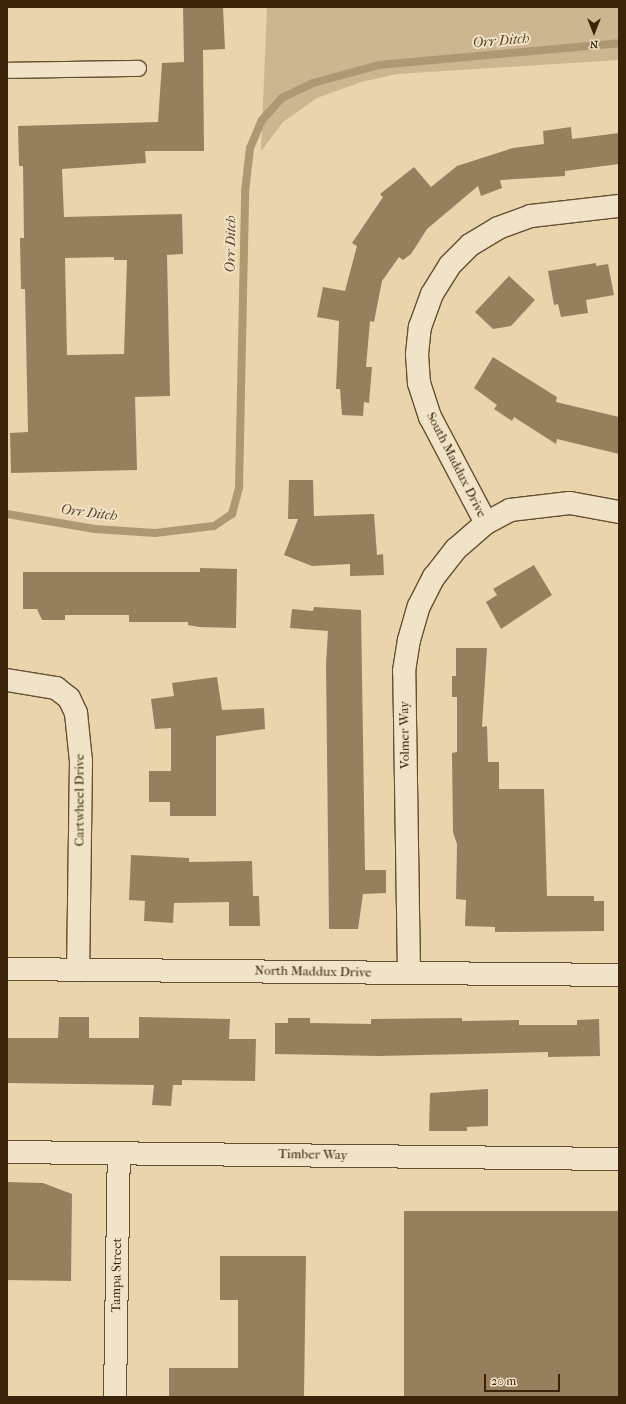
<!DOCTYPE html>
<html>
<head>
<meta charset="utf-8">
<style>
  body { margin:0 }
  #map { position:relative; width:626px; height:1404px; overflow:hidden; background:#ead4ab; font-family:"IM FELL French Canon",serif }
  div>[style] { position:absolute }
  .green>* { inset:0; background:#ccb68f }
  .stream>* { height:8px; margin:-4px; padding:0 4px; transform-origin:4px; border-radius:4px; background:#ae9874 }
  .building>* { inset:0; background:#967f5d; transform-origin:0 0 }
  .roads { filter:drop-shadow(1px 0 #664f31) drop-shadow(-1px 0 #664f31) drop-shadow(0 1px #664f31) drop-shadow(0 -1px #664f31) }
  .service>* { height:15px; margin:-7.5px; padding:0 7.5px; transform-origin:7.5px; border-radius:7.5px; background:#f1e3c8 }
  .minor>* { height:22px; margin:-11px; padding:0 11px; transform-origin:11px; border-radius:11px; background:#f1e3c8 }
  .tertiary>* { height:22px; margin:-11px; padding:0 11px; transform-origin:11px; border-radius:11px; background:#f1e3c8 }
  span { translate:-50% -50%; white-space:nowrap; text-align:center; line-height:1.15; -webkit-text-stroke:4px #f1e3c8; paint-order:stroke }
  .street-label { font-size:13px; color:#3a2308 }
  .water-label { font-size:14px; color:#5d4628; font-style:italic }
  .frame { position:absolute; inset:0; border:8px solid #3a2308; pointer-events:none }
  .north { position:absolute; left:574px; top:12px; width:40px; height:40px; -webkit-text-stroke:3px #f1e3c8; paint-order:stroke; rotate:180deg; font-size:11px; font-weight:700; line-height:16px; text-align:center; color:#3a2308 }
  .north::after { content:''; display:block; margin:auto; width:14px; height:18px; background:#3a2308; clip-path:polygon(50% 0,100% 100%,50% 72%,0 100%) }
  .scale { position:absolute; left:484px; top:1374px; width:76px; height:18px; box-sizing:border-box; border:2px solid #3a2308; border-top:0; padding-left:5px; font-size:12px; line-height:14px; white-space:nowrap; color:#3a2308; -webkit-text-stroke:3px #f1e3c8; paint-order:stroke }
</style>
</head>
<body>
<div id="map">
  <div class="green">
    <i style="clip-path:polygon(267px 7px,619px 7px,619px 60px,397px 74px,361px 82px,317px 98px,283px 122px,261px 151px)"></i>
  </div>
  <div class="stream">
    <i style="left:7px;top:514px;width:89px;rotate:9.7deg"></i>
    <i style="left:95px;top:529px;width:60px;rotate:3.8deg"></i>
    <i style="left:155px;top:533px;width:59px;rotate:-6.8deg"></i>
    <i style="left:214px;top:526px;width:22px;rotate:-34deg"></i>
    <i style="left:232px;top:514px;width:28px;rotate:-75deg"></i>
    <i style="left:239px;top:487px;width:295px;rotate:-88.8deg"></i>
    <i style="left:245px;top:192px;width:44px;rotate:-83.5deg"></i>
    <i style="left:250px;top:148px;width:30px;rotate:-67deg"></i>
    <i style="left:262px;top:120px;width:30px;rotate:-48deg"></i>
    <i style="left:282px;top:98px;width:34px;rotate:-26deg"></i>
    <i style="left:313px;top:83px;width:68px;rotate:-15.3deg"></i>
    <i style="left:379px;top:65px;width:241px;rotate:-5.2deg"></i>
  </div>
  <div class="building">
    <i style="clip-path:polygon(evenodd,183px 7px,223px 7px,225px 49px,203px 50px,204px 151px,145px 151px,146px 163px,62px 169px,64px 217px,182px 214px,183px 254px,167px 255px,170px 396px,135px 397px,137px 470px,11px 473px,10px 433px,28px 432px,25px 289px,21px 289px,20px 238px,24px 238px,23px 166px,19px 166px,18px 126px,158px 122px,162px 63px,184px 62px,183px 7px,114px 257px,114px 260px,127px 260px,124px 354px,67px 355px,65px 258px,114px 257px)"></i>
    <i style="clip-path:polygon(571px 127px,572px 139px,619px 133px,619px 164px,565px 171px,565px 176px,500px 180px,502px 188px,481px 196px,478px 186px,427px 229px,411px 254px,403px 260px,399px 257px,382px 281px,374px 322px,370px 321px,366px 367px,372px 367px,369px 403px,364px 402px,363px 416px,342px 415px,340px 389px,336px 389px,339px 321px,317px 317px,323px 287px,345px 291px,357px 246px,352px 243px,383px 197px,380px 194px,414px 167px,431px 187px,457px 166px,513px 148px,544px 144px,543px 131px)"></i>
    <i style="clip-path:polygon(596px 263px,596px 266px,608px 264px,614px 295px,586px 300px,588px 313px,561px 317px,558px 304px,554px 305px,548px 271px)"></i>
    <i style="clip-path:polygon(509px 276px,535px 300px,511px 326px,493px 329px,475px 312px)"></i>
    <i style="clip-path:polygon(493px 357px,557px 397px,556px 402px,619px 417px,619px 454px,557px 439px,556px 444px,514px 417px,512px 421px,494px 409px,497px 405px,474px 388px)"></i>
    <i style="clip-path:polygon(289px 480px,313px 480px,314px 516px,374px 514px,377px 555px,383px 554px,384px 575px,350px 576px,350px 564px,312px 566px,284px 555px,298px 519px,288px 519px)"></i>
    <i style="clip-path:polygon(534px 565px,552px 595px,501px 629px,486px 602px,497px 595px,493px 589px)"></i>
    <i style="clip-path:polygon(200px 568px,237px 569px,236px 628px,199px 627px,188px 625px,188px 622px,129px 622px,129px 615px,65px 615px,65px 620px,42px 620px,37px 609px,23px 609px,23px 572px,200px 572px)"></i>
    <i style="clip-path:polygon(314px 607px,361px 610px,365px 870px,386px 870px,386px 893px,363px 894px,358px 929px,329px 929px,326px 664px,328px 631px,290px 628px,292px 609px,313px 611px)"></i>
    <i style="clip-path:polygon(456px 648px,487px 648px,482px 727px,487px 726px,488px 762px,499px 762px,499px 789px,544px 789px,547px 896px,594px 896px,594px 901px,604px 901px,604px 931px,495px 932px,495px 927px,465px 926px,466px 900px,456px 899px,457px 844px,453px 832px,452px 753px,457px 752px,457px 697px,452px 697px,452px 676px,456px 676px)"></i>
    <i style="clip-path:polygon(217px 677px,222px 710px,264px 708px,265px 729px,216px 736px,216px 816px,170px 816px,170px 802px,149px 802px,149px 771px,171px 771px,171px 728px,155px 729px,151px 699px,174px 696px,172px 683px)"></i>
    <i style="clip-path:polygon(131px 855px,189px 858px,189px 862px,252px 861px,253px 896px,259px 896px,260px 926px,229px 926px,229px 902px,174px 903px,173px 923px,144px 921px,145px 901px,129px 900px)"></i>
    <i style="clip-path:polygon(59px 1017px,89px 1017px,89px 1038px,139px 1038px,139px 1017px,230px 1019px,229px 1039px,256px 1039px,255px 1081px,182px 1080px,182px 1085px,173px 1085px,171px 1106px,152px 1105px,154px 1085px,7px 1083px,7px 1038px,58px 1038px)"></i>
    <i style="clip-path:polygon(288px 1018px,310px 1018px,310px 1023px,371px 1024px,371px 1019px,462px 1018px,462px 1021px,519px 1020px,519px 1025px,577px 1025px,577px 1020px,599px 1019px,600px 1056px,548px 1057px,548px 1052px,379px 1056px,275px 1054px,275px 1023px,288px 1023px)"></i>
    <i style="clip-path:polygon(488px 1089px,488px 1126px,467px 1127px,467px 1131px,429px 1131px,430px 1093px)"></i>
    <i style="clip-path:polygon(7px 1182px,43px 1183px,72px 1194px,71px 1281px,7px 1280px)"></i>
    <i style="left:404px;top:1211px;width:215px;height:186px"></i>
    <i style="clip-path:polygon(220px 1256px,306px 1256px,304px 1397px,169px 1397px,169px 1368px,238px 1368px,238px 1300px,220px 1300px)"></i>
  </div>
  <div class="roads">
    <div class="service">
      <i style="left:7px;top:70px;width:131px;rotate:-0.9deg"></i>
    </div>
    <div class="minor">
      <i style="left:486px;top:523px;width:120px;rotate:-117.8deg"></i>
      <i style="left:430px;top:417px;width:36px;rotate:-108deg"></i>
      <i style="left:419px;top:383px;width:29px;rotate:-94deg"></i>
      <i style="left:417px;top:354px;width:27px;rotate:-84deg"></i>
      <i style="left:420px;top:327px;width:35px;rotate:-70deg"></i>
      <i style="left:432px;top:294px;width:34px;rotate:-58deg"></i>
      <i style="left:450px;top:265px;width:28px;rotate:-45deg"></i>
      <i style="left:470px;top:245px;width:33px;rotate:-31deg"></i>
      <i style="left:498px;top:228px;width:35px;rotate:-20deg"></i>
      <i style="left:531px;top:216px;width:89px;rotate:-6.5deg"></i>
      <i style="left:7px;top:680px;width:50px;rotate:9.3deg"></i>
      <i style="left:56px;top:688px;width:16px;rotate:38deg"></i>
      <i style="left:69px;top:698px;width:17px;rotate:65deg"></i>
      <i style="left:76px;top:713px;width:48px;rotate:84.1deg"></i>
      <i style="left:81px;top:761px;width:209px;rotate:90.8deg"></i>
      <i style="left:7px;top:969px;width:612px;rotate:0.56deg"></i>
      <i style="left:409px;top:973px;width:302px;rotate:-90.9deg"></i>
      <i style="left:404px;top:671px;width:31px;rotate:-81deg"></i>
      <i style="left:409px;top:640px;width:35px;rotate:-74deg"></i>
      <i style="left:419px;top:606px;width:33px;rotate:-63deg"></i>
      <i style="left:434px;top:577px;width:36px;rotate:-52deg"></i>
      <i style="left:456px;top:549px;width:40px;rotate:-41deg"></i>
      <i style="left:486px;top:523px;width:27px;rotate:-28deg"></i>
      <i style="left:510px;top:510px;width:60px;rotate:-6.7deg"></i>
      <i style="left:570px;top:503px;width:50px;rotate:10.4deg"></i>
      <i style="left:115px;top:1397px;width:244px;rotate:-89.1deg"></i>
    </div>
    <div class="tertiary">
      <i style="left:7px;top:1152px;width:612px;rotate:0.66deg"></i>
    </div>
  </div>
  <div class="street-label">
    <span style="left:456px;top:465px;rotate:63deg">South Maddux Drive</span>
    <span style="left:405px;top:735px;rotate:-91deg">Volmer Way</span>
    <span style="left:80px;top:800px;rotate:-90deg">Cartwheel Drive</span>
    <span style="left:313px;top:972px;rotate:1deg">North Maddux Drive</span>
    <span style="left:313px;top:1155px;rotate:1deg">Timber Way</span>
    <span style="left:117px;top:1275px;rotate:-89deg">Tampa Street</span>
  </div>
  <div class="water-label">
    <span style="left:501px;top:41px;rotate:-5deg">Orr Ditch</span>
    <span style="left:231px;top:244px;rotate:-89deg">Orr Ditch</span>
    <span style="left:89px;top:513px;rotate:7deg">Orr Ditch</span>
  </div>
  <div class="frame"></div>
  <div class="north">N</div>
  <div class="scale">20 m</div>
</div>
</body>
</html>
